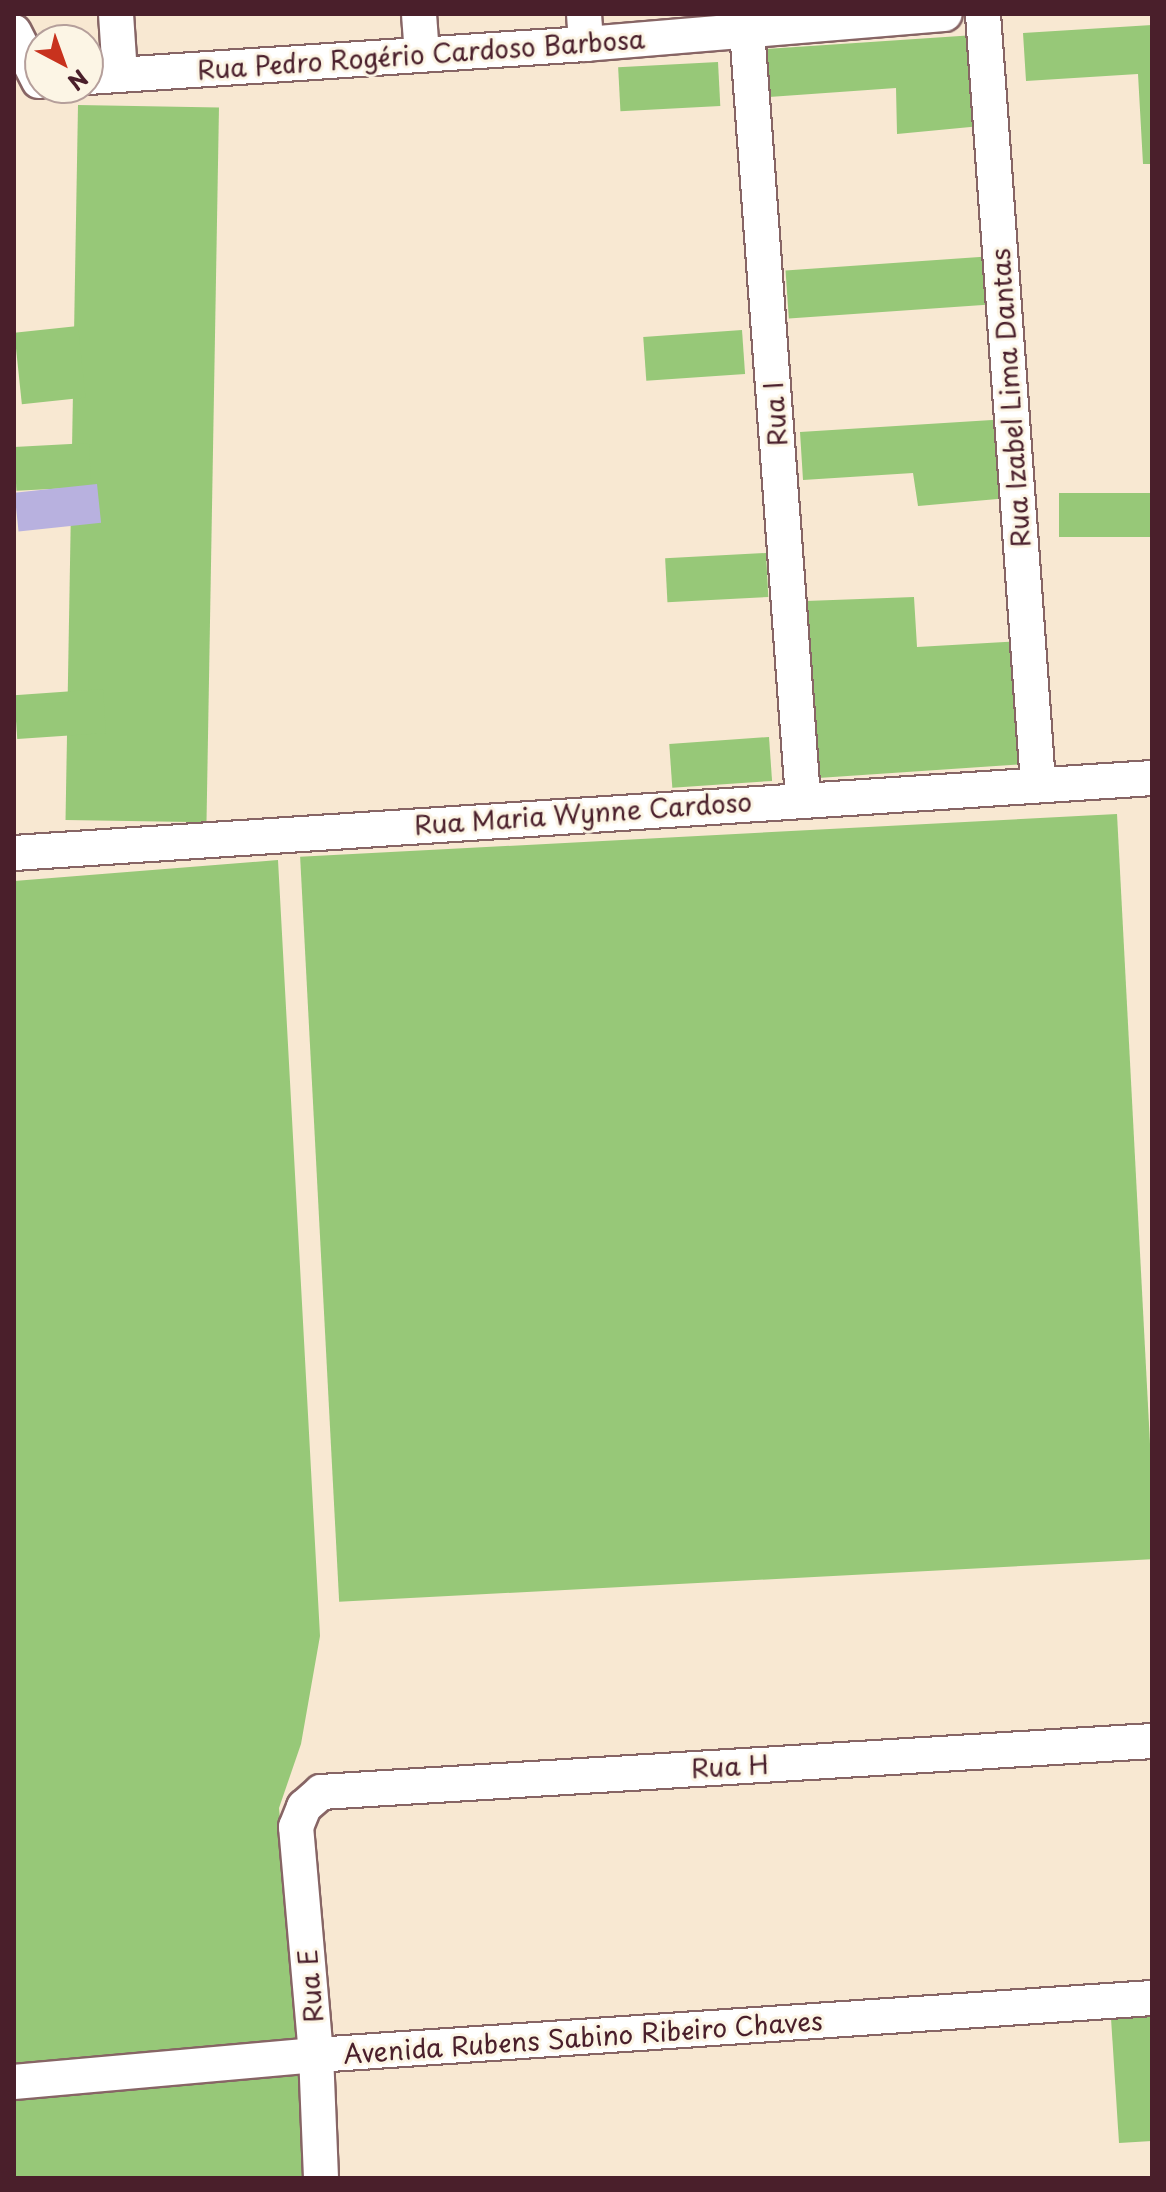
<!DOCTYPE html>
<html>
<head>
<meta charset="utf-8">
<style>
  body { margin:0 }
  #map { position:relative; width:1166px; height:2192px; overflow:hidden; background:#f8e8d2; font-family:"Playpen Sans",sans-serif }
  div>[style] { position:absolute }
  .green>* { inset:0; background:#97c878; transform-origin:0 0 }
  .building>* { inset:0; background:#b8b1df; transform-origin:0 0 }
  .roads { filter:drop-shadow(2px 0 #876565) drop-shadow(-2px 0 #876565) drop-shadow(0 2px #876565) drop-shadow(0 -2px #876565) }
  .minor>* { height:34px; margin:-17px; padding:0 17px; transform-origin:17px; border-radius:17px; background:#fff }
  span { translate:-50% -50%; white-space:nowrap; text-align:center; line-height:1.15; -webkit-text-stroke:6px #fcf5e5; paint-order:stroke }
  .street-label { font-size:26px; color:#4a1f2b }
  .frame { position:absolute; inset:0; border:16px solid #4a1f2b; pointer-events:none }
  .north { position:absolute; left:24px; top:24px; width:80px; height:80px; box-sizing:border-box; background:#fcf5e5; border:2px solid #b59f9b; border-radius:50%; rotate:139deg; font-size:22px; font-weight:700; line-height:32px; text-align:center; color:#4a1f2b }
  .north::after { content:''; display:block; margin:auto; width:28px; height:36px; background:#c8321e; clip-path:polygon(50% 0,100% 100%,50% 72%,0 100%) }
</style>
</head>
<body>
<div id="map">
  <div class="green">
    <i style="clip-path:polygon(1152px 25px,1152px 164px,1143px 164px,1138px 74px,1026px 81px,1023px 33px)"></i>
    <i style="clip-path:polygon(975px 35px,981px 126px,897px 134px,896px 88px,769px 97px,766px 49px)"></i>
    <i style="left:718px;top:62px;width:44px;height:100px;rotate:87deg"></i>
    <i style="left:78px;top:105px;width:141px;height:715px;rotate:1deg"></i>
    <i style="left:994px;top:256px;width:48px;height:209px;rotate:86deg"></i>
    <i style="left:78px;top:326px;width:72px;height:64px;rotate:84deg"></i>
    <i style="left:742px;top:330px;width:44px;height:99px;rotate:86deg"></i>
    <i style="clip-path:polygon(1008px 419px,1009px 498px,918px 506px,913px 473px,803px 480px,800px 432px)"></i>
    <i style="left:89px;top:443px;width:44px;height:75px;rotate:87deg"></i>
    <i style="left:1152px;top:493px;width:44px;height:93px;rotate:90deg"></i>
    <i style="left:766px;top:553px;width:44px;height:101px;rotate:87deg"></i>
    <i style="clip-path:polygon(914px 597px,917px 647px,1022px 641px,1026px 764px,818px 778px,806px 601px)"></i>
    <i style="left:103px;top:689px;width:44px;height:89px;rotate:86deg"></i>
    <i style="left:769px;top:737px;width:44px;height:100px;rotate:86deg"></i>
    <i style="left:1117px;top:814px;width:746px;height:818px;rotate:87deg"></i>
    <i style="clip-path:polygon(278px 860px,320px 1636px,301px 1744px,279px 1808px,298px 2025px,307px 2178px,14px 2178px,14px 881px)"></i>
    <i style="clip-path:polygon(1152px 2015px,1152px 2141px,1119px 2143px,1111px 2018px)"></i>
  </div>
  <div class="building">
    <i style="left:97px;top:484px;width:39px;height:83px;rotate:84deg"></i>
  </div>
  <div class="roads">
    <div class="minor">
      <i style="left:116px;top:14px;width:61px;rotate:86.2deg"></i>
      <i style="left:419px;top:14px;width:41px;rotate:85.8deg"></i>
      <i style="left:584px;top:14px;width:30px;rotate:86deg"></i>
      <i style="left:983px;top:14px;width:771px;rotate:85.91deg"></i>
      <i style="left:747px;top:30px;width:770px;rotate:85.83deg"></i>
      <i style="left:14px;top:32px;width:55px;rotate:63deg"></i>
      <i style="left:88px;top:77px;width:499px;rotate:-3.8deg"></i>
      <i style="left:586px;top:44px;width:360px;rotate:-4.8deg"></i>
      <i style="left:14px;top:853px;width:1140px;rotate:-3.77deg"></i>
      <i style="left:14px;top:2082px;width:303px;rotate:-5.1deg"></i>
      <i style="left:316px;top:2055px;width:838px;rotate:-3.9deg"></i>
      <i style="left:321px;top:2178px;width:123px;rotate:-92.3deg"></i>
      <i style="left:316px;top:2055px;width:229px;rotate:-95deg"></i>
      <i style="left:296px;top:1827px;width:22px;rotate:-68deg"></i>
      <i style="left:304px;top:1807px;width:23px;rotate:-41deg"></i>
      <i style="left:321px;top:1792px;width:833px;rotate:-3.51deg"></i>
    </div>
  </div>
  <div class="street-label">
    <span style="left:421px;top:54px;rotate:-4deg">Rua Pedro Rogério Cardoso Barbosa</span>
    <span style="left:1010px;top:398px;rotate:-94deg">Rua Izabel Lima Dantas</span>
    <span style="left:775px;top:414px;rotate:-94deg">Rua I</span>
    <span style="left:583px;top:813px;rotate:-4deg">Rua Maria Wynne Cardoso</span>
    <span style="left:730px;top:1766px;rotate:-3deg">Rua H</span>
    <span style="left:310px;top:1986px;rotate:-95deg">Rua E</span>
    <span style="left:583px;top:2037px;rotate:-4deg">Avenida Rubens Sabino Ribeiro Chaves</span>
  </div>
  <div class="frame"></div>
  <div class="north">N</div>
</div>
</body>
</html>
